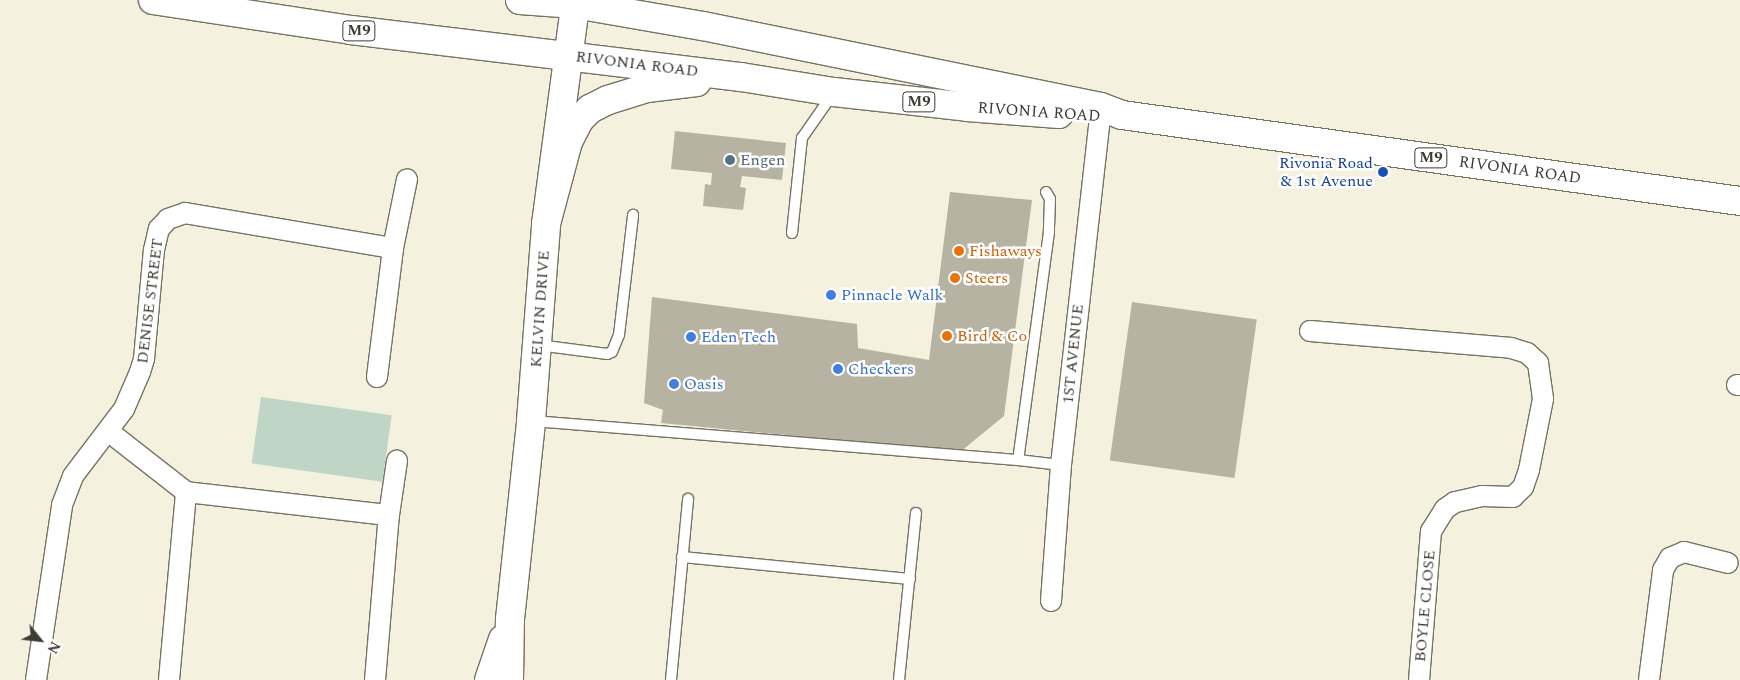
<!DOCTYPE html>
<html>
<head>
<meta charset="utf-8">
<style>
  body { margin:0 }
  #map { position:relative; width:1740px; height:680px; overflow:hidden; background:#f5f1df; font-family:Spectral,serif }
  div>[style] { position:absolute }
  .green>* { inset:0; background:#bfd5c6; transform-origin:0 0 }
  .building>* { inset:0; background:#b7b3a3; transform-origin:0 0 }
  .roads { filter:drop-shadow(1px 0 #777364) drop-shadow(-1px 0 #777364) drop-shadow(0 1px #777364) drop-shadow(0 -1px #777364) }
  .service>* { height:10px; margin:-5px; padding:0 5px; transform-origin:5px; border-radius:5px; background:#fff }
  .minor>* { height:20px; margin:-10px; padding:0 10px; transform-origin:10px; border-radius:10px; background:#fff }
  .secondary>* { height:28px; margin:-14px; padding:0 14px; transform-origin:14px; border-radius:14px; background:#fff }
  .primary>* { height:28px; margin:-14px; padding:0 14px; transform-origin:14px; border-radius:14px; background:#fff }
  .dots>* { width:14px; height:14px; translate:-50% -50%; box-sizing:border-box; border:2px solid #fff; border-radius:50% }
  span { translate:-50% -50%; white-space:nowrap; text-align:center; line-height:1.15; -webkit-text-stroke:5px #fff; paint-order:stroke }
  .shield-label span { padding:1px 4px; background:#fff; border:1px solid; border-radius:4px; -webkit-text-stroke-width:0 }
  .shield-label { font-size:15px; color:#3d3b34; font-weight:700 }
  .street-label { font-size:16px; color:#3d3b34 }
  .service-label { font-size:16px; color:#4e5e75 }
  .left { translate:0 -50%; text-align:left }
  .transit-label { font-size:16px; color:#164399 }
  .right { translate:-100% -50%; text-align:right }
  .food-label { font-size:16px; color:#c56008 }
  .shop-label { font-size:16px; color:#366cbe }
  .north { position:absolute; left:15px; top:615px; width:50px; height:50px; -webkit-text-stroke:4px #fff; paint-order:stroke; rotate:119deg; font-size:14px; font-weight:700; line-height:20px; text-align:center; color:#3d3b34 }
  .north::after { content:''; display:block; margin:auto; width:18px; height:22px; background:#3d3b34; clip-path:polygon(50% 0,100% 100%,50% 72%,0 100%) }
</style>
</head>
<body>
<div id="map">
  <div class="green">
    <i style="left:261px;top:397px;width:132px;height:67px;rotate:8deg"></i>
  </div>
  <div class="building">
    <i style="clip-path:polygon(675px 131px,786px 143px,782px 180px,742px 176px,740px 187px,746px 188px,743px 210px,703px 206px,705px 184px,711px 185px,712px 173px,671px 169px)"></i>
    <i style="clip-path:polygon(950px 192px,1032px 200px,1004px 416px,960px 452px,661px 423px,663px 410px,644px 403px,652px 297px,857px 324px,858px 348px,929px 360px)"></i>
    <i style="left:1132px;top:302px;width:126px;height:160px;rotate:8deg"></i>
  </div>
  <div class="roads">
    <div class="service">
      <i style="left:1046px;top:192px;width:8px;rotate:60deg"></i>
      <i style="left:1050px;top:199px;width:33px;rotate:92deg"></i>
      <i style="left:1049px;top:232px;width:230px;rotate:97.7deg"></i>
      <i style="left:1018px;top:460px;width:43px;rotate:6.6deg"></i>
      <i style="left:792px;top:233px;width:96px;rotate:-84deg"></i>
      <i style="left:802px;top:138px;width:52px;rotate:-55.1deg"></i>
      <i style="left:538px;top:345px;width:70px;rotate:7.4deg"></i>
      <i style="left:607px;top:354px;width:5px;rotate:-22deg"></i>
      <i style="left:612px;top:352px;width:18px;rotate:-68deg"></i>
      <i style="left:619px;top:335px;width:121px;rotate:-83.3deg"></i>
      <i style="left:532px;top:421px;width:488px;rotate:4.6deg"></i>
      <i style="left:682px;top:557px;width:229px;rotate:5.5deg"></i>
      <i style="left:671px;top:680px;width:182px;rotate:-84.6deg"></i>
      <i style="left:899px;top:680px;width:168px;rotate:-84.2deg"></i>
    </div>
    <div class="minor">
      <i style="left:1310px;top:331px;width:202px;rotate:4.8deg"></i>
      <i style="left:1511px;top:348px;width:17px;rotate:17deg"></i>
      <i style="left:1527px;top:353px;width:15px;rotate:42deg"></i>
      <i style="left:1538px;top:363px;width:36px;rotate:82deg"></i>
      <i style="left:1543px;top:399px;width:72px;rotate:101.2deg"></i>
      <i style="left:1529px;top:470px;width:18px;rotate:109deg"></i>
      <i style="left:1523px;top:487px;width:14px;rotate:135deg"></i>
      <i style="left:1513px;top:497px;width:31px;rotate:-178deg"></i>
      <i style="left:1482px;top:496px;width:28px;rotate:167deg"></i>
      <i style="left:1455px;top:502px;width:12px;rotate:145deg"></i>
      <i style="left:1445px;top:509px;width:26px;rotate:122deg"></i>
      <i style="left:1431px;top:531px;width:149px;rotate:94.6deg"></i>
      <i style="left:377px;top:377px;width:130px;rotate:-82.9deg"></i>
      <i style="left:393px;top:248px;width:70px;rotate:-78.5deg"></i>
      <i style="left:1737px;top:385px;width:3px"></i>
      <i style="left:108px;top:431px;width:99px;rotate:38deg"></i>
      <i style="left:186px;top:492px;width:204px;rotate:6.5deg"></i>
      <i style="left:1051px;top:601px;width:136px;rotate:-85.8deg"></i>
      <i style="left:1061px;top:465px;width:360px;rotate:-83.6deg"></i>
      <i style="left:36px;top:680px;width:177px;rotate:-81.5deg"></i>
      <i style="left:62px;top:505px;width:31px;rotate:-69deg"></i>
      <i style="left:73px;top:476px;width:84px;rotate:-52.7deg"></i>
      <i style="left:124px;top:409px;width:40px;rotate:-66.6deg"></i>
      <i style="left:140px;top:372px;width:14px;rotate:-73deg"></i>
      <i style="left:144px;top:359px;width:109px;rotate:-84.8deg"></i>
      <i style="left:154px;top:250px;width:22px;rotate:-77deg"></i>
      <i style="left:159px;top:229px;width:13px;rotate:-48deg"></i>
      <i style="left:168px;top:219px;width:18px;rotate:-19deg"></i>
      <i style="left:185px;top:213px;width:211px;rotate:9.6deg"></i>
      <i style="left:169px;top:680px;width:189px;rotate:-84.8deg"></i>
      <i style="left:375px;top:680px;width:166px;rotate:-85.2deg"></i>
      <i style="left:389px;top:515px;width:55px;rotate:-81.6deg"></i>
      <i style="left:1649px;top:680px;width:111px;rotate:-82.7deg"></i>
      <i style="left:1663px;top:570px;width:14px;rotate:-60deg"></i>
      <i style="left:1670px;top:558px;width:15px;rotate:-23deg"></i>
      <i style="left:1684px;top:552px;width:45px;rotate:14deg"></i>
    </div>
    <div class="secondary">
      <i style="left:489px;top:680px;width:43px;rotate:-71.1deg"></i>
      <i style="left:509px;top:680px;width:61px;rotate:-89.1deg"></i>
      <i style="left:510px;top:619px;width:199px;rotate:-83.9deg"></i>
      <i style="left:531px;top:421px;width:198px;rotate:-85.6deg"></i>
      <i style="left:546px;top:224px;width:226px;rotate:-82.4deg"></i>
    </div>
    <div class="primary">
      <i style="left:153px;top:0;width:200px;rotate:8.6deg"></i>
      <i style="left:351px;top:30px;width:393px;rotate:6.9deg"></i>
      <i style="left:741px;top:77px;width:94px;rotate:9.2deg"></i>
      <i style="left:834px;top:92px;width:134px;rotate:6.4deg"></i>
      <i style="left:967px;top:107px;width:92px;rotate:4.4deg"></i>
      <i style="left:520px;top:0;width:55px;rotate:4.2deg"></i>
      <i style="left:575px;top:4px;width:130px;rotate:9.8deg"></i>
      <i style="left:703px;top:26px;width:406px;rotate:11.5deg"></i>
      <i style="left:1101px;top:107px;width:22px;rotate:21deg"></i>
      <i style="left:1122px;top:115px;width:624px;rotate:7.92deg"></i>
      <i style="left:546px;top:224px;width:85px;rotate:-75deg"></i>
      <i style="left:568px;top:142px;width:25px;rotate:-63deg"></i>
      <i style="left:579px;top:120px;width:16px;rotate:-45deg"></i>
      <i style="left:590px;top:109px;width:20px;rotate:-27deg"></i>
      <i style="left:608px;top:100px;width:41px;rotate:-17.1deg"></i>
      <i style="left:647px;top:88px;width:50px;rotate:-6.8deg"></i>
    </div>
  </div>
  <div class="dots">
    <i style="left:730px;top:160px;background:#5c6f8a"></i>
    <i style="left:1383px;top:172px;background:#1a4fb4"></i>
    <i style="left:959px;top:251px;background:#e8710a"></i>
    <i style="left:955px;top:278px;background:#e8710a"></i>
    <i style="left:831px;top:295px;background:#3f7fe0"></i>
    <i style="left:947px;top:336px;background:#e8710a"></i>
    <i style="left:691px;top:337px;background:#3f7fe0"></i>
    <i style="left:838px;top:369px;background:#3f7fe0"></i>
    <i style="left:674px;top:384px;background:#3f7fe0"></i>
  </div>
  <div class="shield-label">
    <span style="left:359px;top:31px">M9</span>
    <span style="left:919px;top:102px">M9</span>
    <span style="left:1431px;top:158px">M9</span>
  </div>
  <div class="street-label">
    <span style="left:637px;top:64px;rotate:7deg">RIVONIA ROAD</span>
    <span style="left:1039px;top:112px;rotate:4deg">RIVONIA ROAD</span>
    <span style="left:1520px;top:170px;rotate:8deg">RIVONIA ROAD</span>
    <span style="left:150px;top:301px;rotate:-83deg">DENISE STREET</span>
    <span style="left:540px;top:309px;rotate:-86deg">KELVIN DRIVE</span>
    <span style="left:1073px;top:354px;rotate:-84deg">1ST AVENUE</span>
    <span style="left:1425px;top:606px;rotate:-85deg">BOYLE CLOSE</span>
  </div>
  <div class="service-label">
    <span class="left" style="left:740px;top:160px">Engen</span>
  </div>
  <div class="transit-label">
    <span class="right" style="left:1373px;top:172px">Rivonia Road<br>&amp; 1st Avenue</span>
  </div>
  <div class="food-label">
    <span class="left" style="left:969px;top:251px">Fishaways</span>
    <span class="left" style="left:965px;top:278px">Steers</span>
    <span class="left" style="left:957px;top:336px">Bird &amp; Co</span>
  </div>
  <div class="shop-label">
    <span class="left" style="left:841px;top:295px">Pinnacle Walk</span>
    <span class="left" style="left:701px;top:337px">Eden Tech</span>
    <span class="left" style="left:848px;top:369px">Checkers</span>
    <span class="left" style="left:684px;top:384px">Oasis</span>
  </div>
  <div class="north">N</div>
</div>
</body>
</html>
